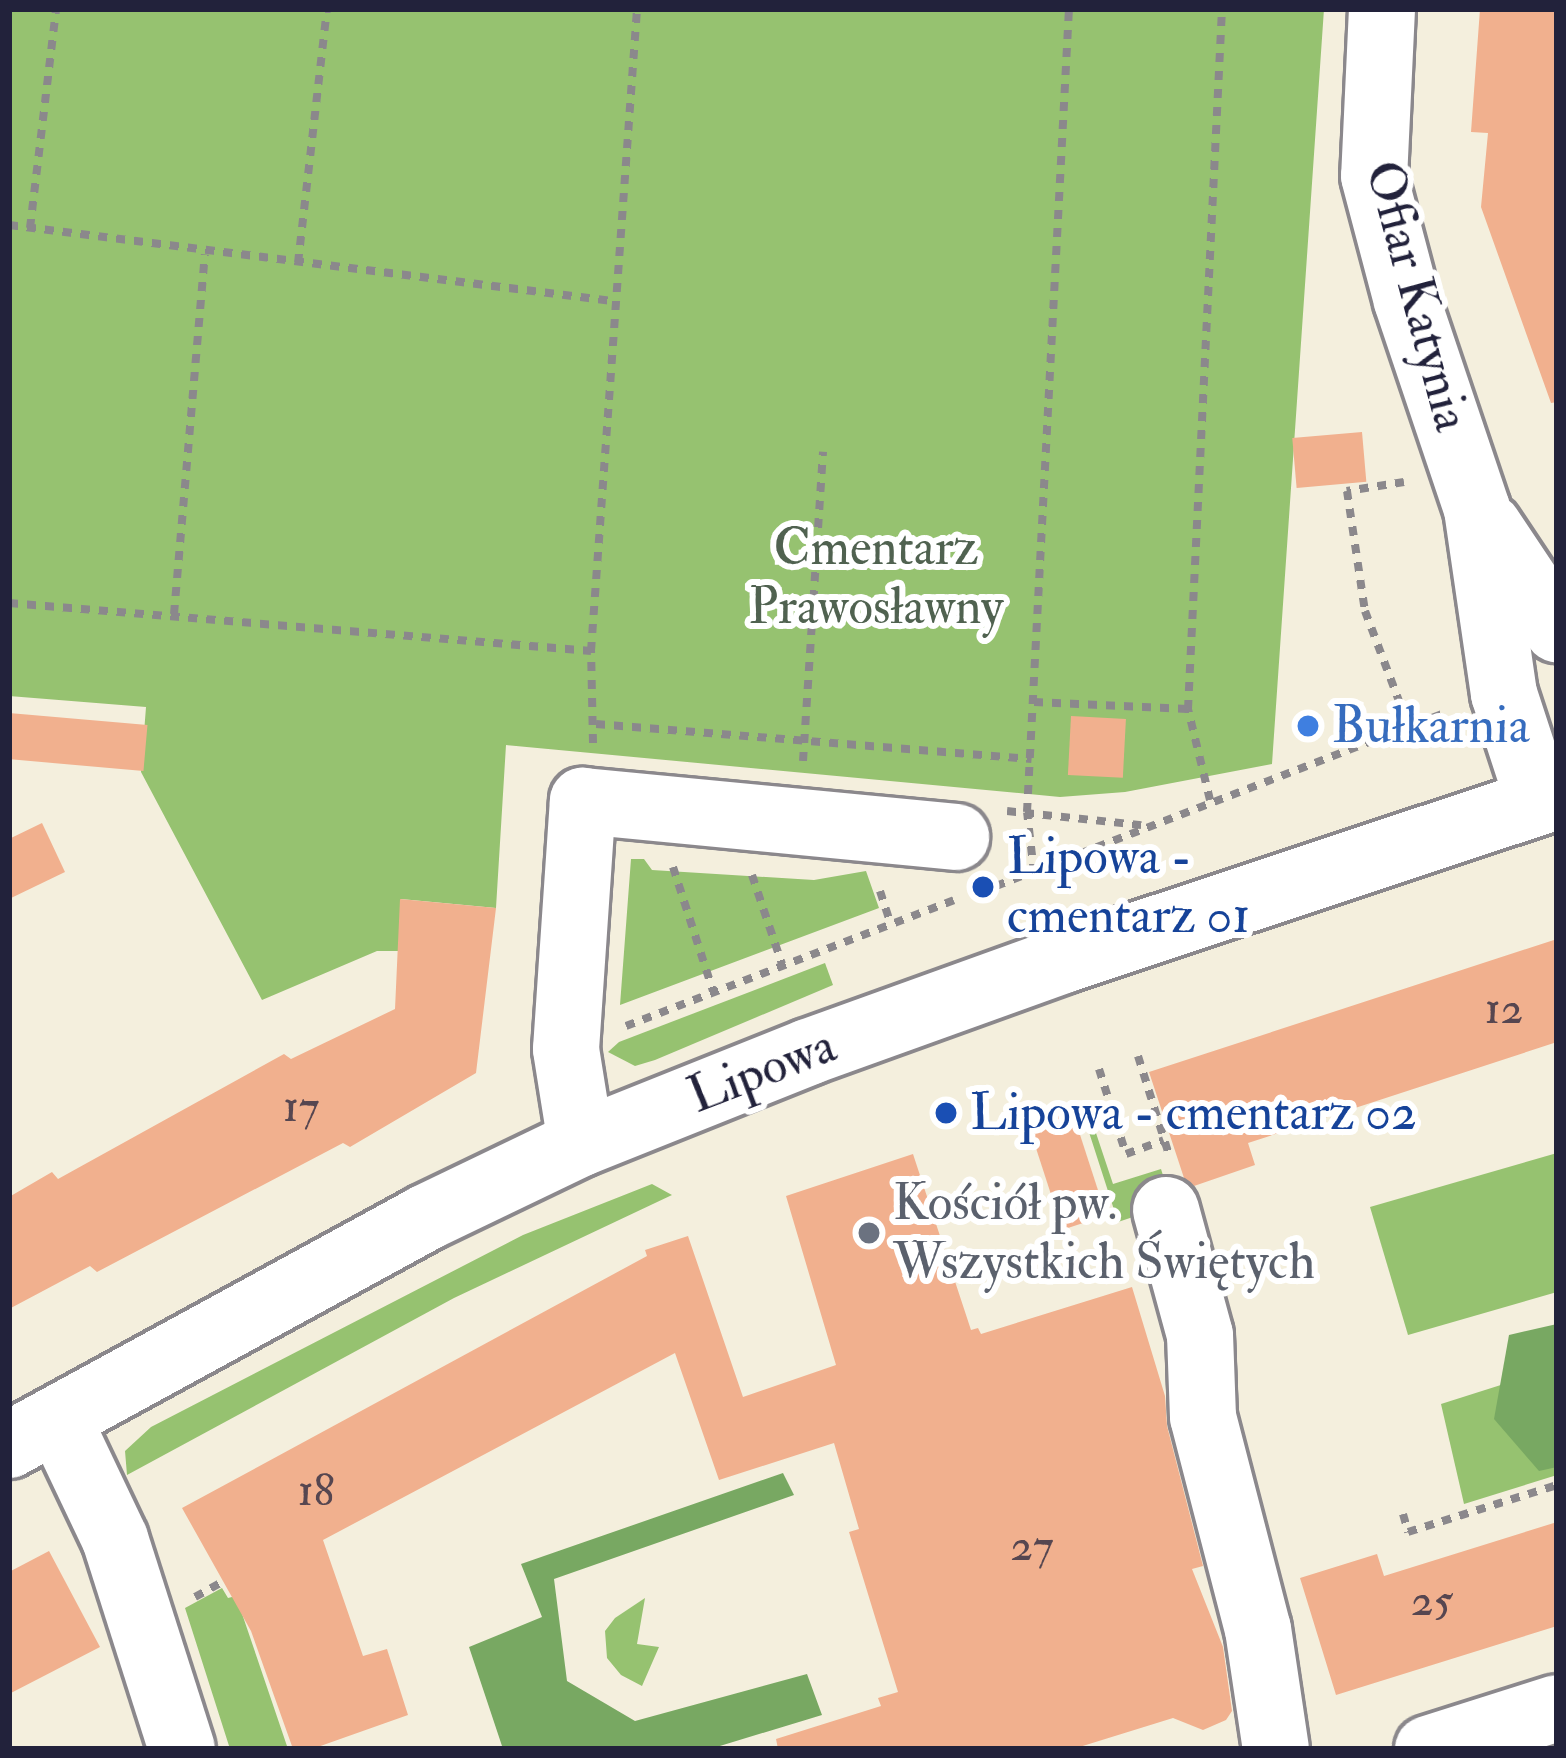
<!DOCTYPE html>
<html>
<head>
<meta charset="utf-8">
<style>
  body { margin:0 }
  #map { position:relative; width:1566px; height:1758px; overflow:hidden; background:#f4efdd; font-family:"IM FELL Double Pica",serif }
  div>[style] { position:absolute }
  .green>* { inset:0; background:#96c270 }
  .forest>* { inset:0; background:#78a862 }
  .building>* { inset:0; background:#f1b08e; transform-origin:0 0 }
  .path>* { height:8px; margin-top:-4px; transform-origin:0; background:repeating-linear-gradient(90deg,#8b888c 0 9px,transparent 0 18px) }
  .roads { filter:drop-shadow(3px 0 #8b888c) drop-shadow(-3px 0 #8b888c) drop-shadow(0 3px #8b888c) drop-shadow(0 -3px #8b888c) }
  .minor>* { height:66px; margin:-33px; padding:0 33px; transform-origin:33px; border-radius:33px; background:#fff }
  .dots>* { width:33px; height:33px; translate:-50% -50%; box-sizing:border-box; border:6px solid #fff; border-radius:50% }
  span { translate:-50% -50%; white-space:nowrap; text-align:center; line-height:1.15; -webkit-text-stroke:12px #fff; paint-order:stroke }
  .number-label { font-size:45px; color:#564650 }
  .number-label span { -webkit-text-stroke-width:0 }
  .street-label { font-size:51px; color:#22223b }
  .park-label { font-size:51px; color:#506250 }
  .shop-label { font-size:51px; color:#366cbe }
  .left { translate:0 -50%; text-align:left }
  .transit-label { font-size:51px; color:#164399 }
  .worship-label { font-size:51px; color:#5b616d }
  .frame { position:absolute; inset:0; border:12px solid #22223b; pointer-events:none }
</style>
</head>
<body>
<div id="map">
  <div class="green">
    <i style="clip-path:polygon(9px 9px,1324px 9px,1272px 764px,1125px 792px,1060px 797px,506px 745px,496px 908px,401px 899px,399px 951px,377px 951px,262px 1000px,141px 772px,146px 707px,9px 696px)"></i>
    <i style="clip-path:polygon(631px 859px,644px 859px,652px 870px,814px 880px,866px 871px,879px 908px,620px 1005px)"></i>
    <i style="clip-path:polygon(825px 963px,833px 985px,655px 1060px,635px 1066px,608px 1052px,619px 1042px)"></i>
    <i style="clip-path:polygon(1092px 1121px,1113px 1184px,1161px 1169px,1172px 1204px,1118px 1222px,1086px 1123px)"></i>
    <i style="clip-path:polygon(1557px 1153px,1557px 1292px,1408px 1335px,1370px 1207px)"></i>
    <i style="clip-path:polygon(652px 1184px,672px 1195px,454px 1298px,127px 1475px,125px 1451px,151px 1427px,523px 1235px)"></i>
    <i style="clip-path:polygon(1557px 1367px,1557px 1475px,1464px 1504px,1441px 1404px)"></i>
    <i style="clip-path:polygon(222px 1588px,228px 1598px,236px 1596px,288px 1749px,230px 1749px,185px 1608px)"></i>
    <i style="clip-path:polygon(645px 1598px,637px 1644px,659px 1647px,642px 1686px,621px 1675px,607px 1658px,605px 1631px,615px 1618px)"></i>
  </div>
  <div class="forest">
    <i style="clip-path:polygon(1557px 1324px,1557px 1467px,1539px 1471px,1494px 1419px,1509px 1335px)"></i>
    <i style="clip-path:polygon(783px 1473px,794px 1495px,554px 1579px,567px 1681px,635px 1721px,807px 1674px,822px 1715px,710px 1749px,503px 1749px,469px 1647px,542px 1617px,521px 1564px)"></i>
  </div>
  <div class="building">
    <i style="clip-path:polygon(1480px 9px,1557px 9px,1557px 402px,1551px 403px,1481px 207px,1488px 133px,1471px 132px)"></i>
    <i style="left:1362px;top:432px;width:50px;height:70px;rotate:85deg"></i>
    <i style="left:9px;top:713px;width:139px;height:46px;rotate:5deg"></i>
    <i style="left:1071px;top:716px;width:55px;height:59px;rotate:3deg"></i>
    <i style="clip-path:polygon(42px 823px,65px 872px,9px 899px,9px 839px)"></i>
    <i style="clip-path:polygon(400px 899px,496px 908px,476px 1073px,350px 1147px,343px 1143px,97px 1272px,90px 1266px,9px 1309px,9px 1197px,52px 1172px,58px 1179px,284px 1054px,291px 1059px,395px 1009px)"></i>
    <i style="clip-path:polygon(1557px 939px,1557px 1042px,1248px 1143px,1255px 1165px,1194px 1186px,1184px 1178px,1149px 1072px)"></i>
    <i style="left:1071px;top:1107px;width:114px;height:46px;rotate:72deg"></i>
    <i style="clip-path:polygon(913px 1154px,971px 1330px,978px 1328px,981px 1334px,1132px 1287px,1165px 1396px,1167px 1426px,1203px 1566px,1192px 1569px,1223px 1647px,1232px 1711px,1226px 1720px,1203px 1730px,1173px 1718px,1073px 1749px,778px 1749px,776px 1739px,881px 1706px,878px 1698px,898px 1692px,849px 1532px,859px 1529px,834px 1443px,719px 1480px,675px 1353px,323px 1540px,363px 1656px,387px 1649px,408px 1715px,312px 1749px,293px 1749px,251px 1631px,182px 1508px,647px 1256px,645px 1250px,688px 1236px,743px 1397px,836px 1365px,786px 1196px)"></i>
    <i style="clip-path:polygon(1557px 1522px,1557px 1626px,1336px 1695px,1300px 1578px,1377px 1554px,1384px 1576px)"></i>
    <i style="clip-path:polygon(49px 1551px,100px 1647px,9px 1694px,9px 1572px)"></i>
  </div>
  <div class="path">
    <i style="left:9px;top:225px;width:608px;rotate:7.18deg"></i>
    <i style="left:30px;top:228px;width:221px;rotate:-83.2deg"></i>
    <i style="left:298px;top:263px;width:256px;rotate:-83.5deg"></i>
    <i style="left:1404px;top:482px;width:58px;rotate:171deg"></i>
    <i style="left:1347px;top:491px;width:121px;rotate:81.5deg"></i>
    <i style="left:1365px;top:611px;width:122px;rotate:69.3deg"></i>
    <i style="left:9px;top:603px;width:584px;rotate:4.71deg"></i>
    <i style="left:174px;top:614px;width:361px;rotate:-85.1deg"></i>
    <i style="left:1034px;top:702px;width:154px;rotate:2.6deg"></i>
    <i style="left:596px;top:724px;width:437px;rotate:4.6deg"></i>
    <i style="left:593px;top:743px;width:92px;rotate:-91.2deg"></i>
    <i style="left:591px;top:651px;width:644px;rotate:-85.9deg"></i>
    <i style="left:803px;top:761px;width:310px;rotate:-86.3deg"></i>
    <i style="left:1210px;top:800px;width:94px;rotate:-103.6deg"></i>
    <i style="left:1188px;top:709px;width:701px;rotate:-87.22deg"></i>
    <i style="left:1007px;top:811px;width:135px;rotate:6deg"></i>
    <i style="left:673px;top:867px;width:130px;rotate:72.1deg"></i>
    <i style="left:1034px;top:873px;width:61px;rotate:-96.5deg"></i>
    <i style="left:1027px;top:812px;width:804px;rotate:-87.01deg"></i>
    <i style="left:752px;top:875px;width:94px;rotate:71.4deg"></i>
    <i style="left:996px;top:886px;width:483px;rotate:-21.1deg"></i>
    <i style="left:880px;top:891px;width:33px;rotate:72deg"></i>
    <i style="left:626px;top:1026px;width:351px;rotate:-21deg"></i>
    <i style="left:1138px;top:1056px;width:101px;rotate:72.6deg"></i>
    <i style="left:1099px;top:1069px;width:89px;rotate:72.4deg"></i>
    <i style="left:1126px;top:1154px;width:40px;rotate:-20.2deg"></i>
    <i style="left:1403px;top:1514px;width:19px;rotate:74deg"></i>
    <i style="left:1408px;top:1532px;width:156px;rotate:-17.5deg"></i>
    <i style="left:195px;top:1597px;width:33px;rotate:-29deg"></i>
  </div>
  <div class="roads">
    <div class="minor">
      <i style="left:1382px;top:9px;width:167px;rotate:92.7deg"></i>
      <i style="left:1374px;top:176px;width:129px;rotate:75.2deg"></i>
      <i style="left:1407px;top:301px;width:219px;rotate:71.4deg"></i>
      <i style="left:1477px;top:509px;width:187px;rotate:81.7deg"></i>
      <i style="left:1504px;top:694px;width:113px;rotate:71.9deg"></i>
      <i style="left:1489px;top:527px;width:123px;rotate:56.3deg"></i>
      <i style="left:581px;top:1143px;width:95px;rotate:-99.1deg"></i>
      <i style="left:566px;top:1049px;width:249px;rotate:-86.1deg"></i>
      <i style="left:583px;top:801px;width:375px;rotate:5.5deg"></i>
      <i style="left:1166px;top:1210px;width:130px;rotate:74.8deg"></i>
      <i style="left:1200px;top:1335px;width:82px;rotate:87.9deg"></i>
      <i style="left:1203px;top:1417px;width:219px;rotate:75.5deg"></i>
      <i style="left:1258px;top:1629px;width:121px;rotate:81.5deg"></i>
      <i style="left:58px;top:1419px;width:133px;rotate:64.6deg"></i>
      <i style="left:115px;top:1539px;width:220px;rotate:72.3deg"></i>
      <i style="left:9px;top:1445px;width:474px;rotate:-28.6deg"></i>
      <i style="left:425px;top:1218px;width:173px;rotate:-25.7deg"></i>
      <i style="left:581px;top:1143px;width:245px;rotate:-21.8deg"></i>
      <i style="left:808px;top:1052px;width:271px;rotate:-19.8deg"></i>
      <i style="left:1063px;top:960px;width:521px;rotate:-18.37deg"></i>
      <i style="left:1428px;top:1749px;width:135px;rotate:-17.6deg"></i>
    </div>
  </div>
  <div class="dots">
    <i style="left:1308px;top:726px;background:#3f7fe0"></i>
    <i style="left:983px;top:887px;background:#1a4fb4"></i>
    <i style="left:946px;top:1113px;background:#1a4fb4"></i>
    <i style="left:869px;top:1233px;background:#6b7280"></i>
  </div>
  <div class="number-label">
    <span style="left:1504px;top:1010px">12</span>
    <span style="left:301px;top:1108px">17</span>
    <span style="left:316px;top:1492px">18</span>
    <span style="left:1032px;top:1547px">27</span>
    <span style="left:1432px;top:1602px">25</span>
  </div>
  <div class="street-label">
    <span style="left:1417px;top:296px;rotate:75deg">Ofiar Katynia</span>
    <span style="left:762px;top:1071px;rotate:-21deg">Lipowa</span>
  </div>
  <div class="park-label">
    <span style="left:876px;top:578px">Cmentarz<br>Prawosławny</span>
  </div>
  <div class="shop-label">
    <span class="left" style="left:1332px;top:726px">Bułkarnia</span>
  </div>
  <div class="transit-label">
    <span class="left" style="left:1007px;top:887px">Lipowa -<br>cmentarz 01</span>
    <span class="left" style="left:970px;top:1113px">Lipowa - cmentarz 02</span>
  </div>
  <div class="worship-label">
    <span class="left" style="left:893px;top:1233px">Kościół pw.<br>Wszystkich Świętych</span>
  </div>
  <div class="frame"></div>
</div>
</body>
</html>
